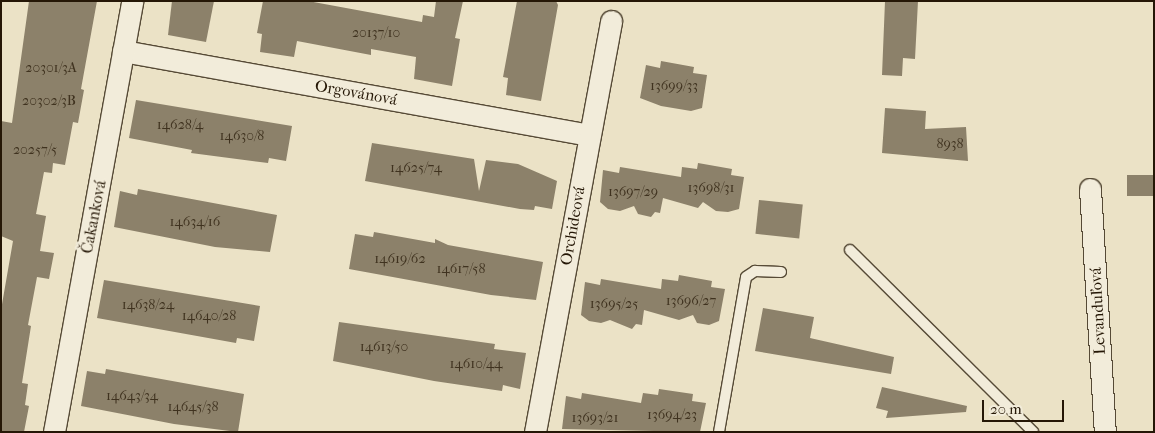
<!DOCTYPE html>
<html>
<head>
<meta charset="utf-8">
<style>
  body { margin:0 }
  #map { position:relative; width:1155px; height:433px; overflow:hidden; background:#ebe2c6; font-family:"IM FELL French Canon",serif }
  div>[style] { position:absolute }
  .building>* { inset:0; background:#8c816a; transform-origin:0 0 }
  .roads { filter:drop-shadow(1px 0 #564a36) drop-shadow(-1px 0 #564a36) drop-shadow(0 1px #564a36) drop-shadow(0 -1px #564a36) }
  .lane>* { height:10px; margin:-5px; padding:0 5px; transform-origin:5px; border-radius:5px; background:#f2ecda }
  .street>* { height:21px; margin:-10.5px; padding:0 10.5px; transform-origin:10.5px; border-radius:10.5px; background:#f2ecda }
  span { translate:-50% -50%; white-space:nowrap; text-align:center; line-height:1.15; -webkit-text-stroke:4.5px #f2ecda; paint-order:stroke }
  .number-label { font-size:14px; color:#3f321f }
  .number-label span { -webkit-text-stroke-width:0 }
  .street-label { font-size:16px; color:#251706 }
  .frame { position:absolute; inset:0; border:2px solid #251706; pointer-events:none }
  .scale { position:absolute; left:982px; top:400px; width:82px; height:22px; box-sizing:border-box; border:2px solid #251706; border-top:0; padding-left:6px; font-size:15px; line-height:18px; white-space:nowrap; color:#251706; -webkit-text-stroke:4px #f2ecda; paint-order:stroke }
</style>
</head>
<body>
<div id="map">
  <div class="building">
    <i style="clip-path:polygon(29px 1px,97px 1px,81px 89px,84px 90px,78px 123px,73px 122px,65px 165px,53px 163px,52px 173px,44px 172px,36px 214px,46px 216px,40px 251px,54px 253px,49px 279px,37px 277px,28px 325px,31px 326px,22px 383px,28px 384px,25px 405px,29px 406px,24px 432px,1px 432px,1px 310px,13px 241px,1px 236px,1px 121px,12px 123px)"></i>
    <i style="clip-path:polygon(172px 1px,214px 1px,206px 42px,168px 35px)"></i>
    <i style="clip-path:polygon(263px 1px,308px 1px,422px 22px,423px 15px,434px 17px,436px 1px,463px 1px,455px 38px,460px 39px,452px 86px,414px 79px,416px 57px,371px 49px,371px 55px,297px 41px,294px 57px,260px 52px,262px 34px,257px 33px)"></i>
    <i style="clip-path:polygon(517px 1px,556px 1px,558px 5px,541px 101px,506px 95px,508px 78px,503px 77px)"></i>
    <i style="clip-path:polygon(885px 1px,918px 1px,915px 59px,903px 58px,902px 76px,882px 75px)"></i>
    <i style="clip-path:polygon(661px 61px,694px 67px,693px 73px,707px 75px,702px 108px,691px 111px,661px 106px,640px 98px,646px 65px,660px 68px)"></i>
    <i style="clip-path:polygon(136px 100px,292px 126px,286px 161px,269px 158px,268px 163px,191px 153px,192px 150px,129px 138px)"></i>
    <i style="clip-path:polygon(885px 108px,926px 111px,925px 129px,966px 127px,968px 161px,882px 153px)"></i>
    <i style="clip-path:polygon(372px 143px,474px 159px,479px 191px,486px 160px,518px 164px,557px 181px,552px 209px,535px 206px,534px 210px,520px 209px,365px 181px)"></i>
    <i style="clip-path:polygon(698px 163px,732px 169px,731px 175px,744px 177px,739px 209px,728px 212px,716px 211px,703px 202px,698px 208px,663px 198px,660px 213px,655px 212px,651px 217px,638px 214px,634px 206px,620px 211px,608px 209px,600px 202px,603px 170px,619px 173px,620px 167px,681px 177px,682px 167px,697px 169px)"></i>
    <i style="left:1154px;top:175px;width:21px;height:27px;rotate:90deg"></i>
    <i style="clip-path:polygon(138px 189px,277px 215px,270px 252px,215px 247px,114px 227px,120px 191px,137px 195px)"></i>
    <i style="left:759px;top:200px;width:44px;height:34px;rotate:6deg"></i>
    <i style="clip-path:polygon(374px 232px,435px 243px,435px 239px,448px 245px,543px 262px,536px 300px,491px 295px,349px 269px,355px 234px,373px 237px)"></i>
    <i style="clip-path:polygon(679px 275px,712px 281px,711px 287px,725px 289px,719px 321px,709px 325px,697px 323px,693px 315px,679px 320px,644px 310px,642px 325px,636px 324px,632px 329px,610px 320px,601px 323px,589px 321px,581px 315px,585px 282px,600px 285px,601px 279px,661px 289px,662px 279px,678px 281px)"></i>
    <i style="clip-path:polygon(104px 280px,260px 306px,254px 341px,237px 338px,236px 343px,97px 318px)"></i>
    <i style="clip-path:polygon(763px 308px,814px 317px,810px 338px,894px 357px,891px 374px,755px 351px)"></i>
    <i style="clip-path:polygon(339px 322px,495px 344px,494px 349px,526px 353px,520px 389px,503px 385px,502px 391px,434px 381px,333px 361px)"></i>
    <i style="clip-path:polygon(106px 369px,244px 394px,238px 432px,174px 424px,81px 406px,87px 371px,105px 374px)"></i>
    <i style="clip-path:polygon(882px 387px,967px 406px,966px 412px,886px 418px,888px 411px,876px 408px)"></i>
    <i style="clip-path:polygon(659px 389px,693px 394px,692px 401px,706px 403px,700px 432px,562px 429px,566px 396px,581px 399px,582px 393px,641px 403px,643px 393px,658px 395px)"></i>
  </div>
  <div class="roads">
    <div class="lane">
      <i style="left:850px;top:250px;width:258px;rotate:44.8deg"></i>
      <i style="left:719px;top:432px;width:157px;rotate:-80.1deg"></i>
      <i style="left:746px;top:277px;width:11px;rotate:-34deg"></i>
      <i style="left:755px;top:271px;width:26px;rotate:2deg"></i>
    </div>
    <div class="street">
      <i style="left:123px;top:51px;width:474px;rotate:10.2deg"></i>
      <i style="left:1090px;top:189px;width:243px;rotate:86.5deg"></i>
      <i style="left:54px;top:432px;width:438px;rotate:-79.7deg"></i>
      <i style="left:535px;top:432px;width:418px;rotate:-79.5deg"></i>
    </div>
  </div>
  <div class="number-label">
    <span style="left:376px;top:33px">20137/10</span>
    <span style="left:51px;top:68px">20301/3A</span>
    <span style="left:674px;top:86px">13699/33</span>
    <span style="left:49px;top:101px">20302/3B</span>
    <span style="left:180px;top:125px">14628/4</span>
    <span style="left:242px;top:136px">14630/8</span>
    <span style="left:950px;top:144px">8938</span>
    <span style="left:35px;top:150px">20257/5</span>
    <span style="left:416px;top:168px">14625/74</span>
    <span style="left:711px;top:188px">13698/31</span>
    <span style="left:633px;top:192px">13697/29</span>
    <span style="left:195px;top:222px">14634/16</span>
    <span style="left:400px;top:259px">14619/62</span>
    <span style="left:461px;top:269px">14617/58</span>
    <span style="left:691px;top:301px">13696/27</span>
    <span style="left:614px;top:304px">13695/25</span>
    <span style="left:148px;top:305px">14638/24</span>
    <span style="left:209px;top:316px">14640/28</span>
    <span style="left:384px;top:347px">14613/50</span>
    <span style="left:476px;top:364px">14610/44</span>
    <span style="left:132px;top:396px">14643/34</span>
    <span style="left:193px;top:407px">14645/38</span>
    <span style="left:672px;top:415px">13694/23</span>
    <span style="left:595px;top:418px">13693/21</span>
  </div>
  <div class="street-label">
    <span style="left:356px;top:93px;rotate:10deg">Orgovánová</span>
    <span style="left:94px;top:217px;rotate:-79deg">Čakanková</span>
    <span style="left:573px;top:226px;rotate:-80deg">Orchideová</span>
    <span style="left:1098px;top:311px;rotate:-93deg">Levanduľová</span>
  </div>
  <div class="frame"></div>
  <div class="scale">20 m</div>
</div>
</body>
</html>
